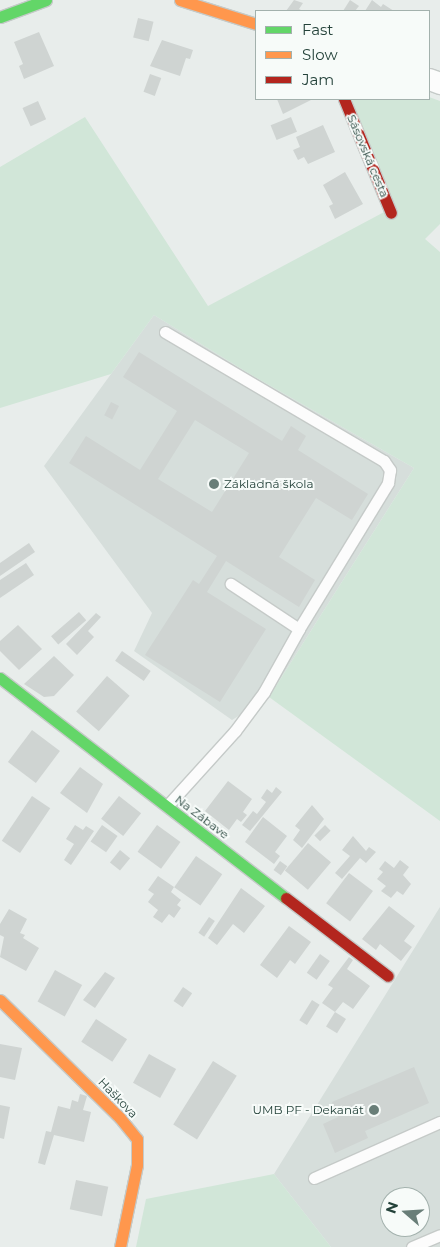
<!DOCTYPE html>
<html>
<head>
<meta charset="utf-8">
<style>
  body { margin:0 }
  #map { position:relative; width:440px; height:1247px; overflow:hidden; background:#e8edeb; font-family:Montserrat,sans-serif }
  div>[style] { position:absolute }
  .built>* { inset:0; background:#d6dedb }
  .green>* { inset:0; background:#d1e6d8 }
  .building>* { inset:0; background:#cfd4d2; transform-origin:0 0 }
  .roads { filter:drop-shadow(1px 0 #c5cac8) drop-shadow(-1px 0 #c5cac8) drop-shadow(0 1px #c5cac8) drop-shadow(0 -1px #c5cac8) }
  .lane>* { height:11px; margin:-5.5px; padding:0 5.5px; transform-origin:5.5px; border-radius:5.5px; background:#fcfcfc }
  .street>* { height:21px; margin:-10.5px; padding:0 10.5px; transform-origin:10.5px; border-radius:10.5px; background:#fcfcfc }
  .fast>* { height:11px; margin:-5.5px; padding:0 5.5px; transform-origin:5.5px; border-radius:5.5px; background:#63d668 }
  .slow>* { height:11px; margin:-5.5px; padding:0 5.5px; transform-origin:5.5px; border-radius:5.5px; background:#ff974d }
  .jam>* { height:11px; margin:-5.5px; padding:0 5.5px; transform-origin:5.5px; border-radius:5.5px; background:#b3261e }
  .dots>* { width:14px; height:14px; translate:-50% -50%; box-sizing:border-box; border:2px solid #f7fbf9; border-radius:50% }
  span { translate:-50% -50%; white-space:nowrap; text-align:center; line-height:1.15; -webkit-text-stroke:4px #f7fbf9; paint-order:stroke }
  .street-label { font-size:12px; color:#24423a }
  .poi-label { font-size:12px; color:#24423a }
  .left { translate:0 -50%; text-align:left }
  .right { translate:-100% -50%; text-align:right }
  .legend { position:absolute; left:255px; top:10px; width:175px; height:90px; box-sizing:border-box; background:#f7fbf9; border:1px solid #a3b1ad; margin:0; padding:6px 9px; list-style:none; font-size:15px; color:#24423a }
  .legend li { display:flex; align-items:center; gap:10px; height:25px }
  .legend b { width:25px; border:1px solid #a3b1ad }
  .north { position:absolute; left:380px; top:1187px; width:50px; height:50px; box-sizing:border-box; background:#f7fbf9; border:1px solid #a3b1ad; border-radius:50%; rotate:289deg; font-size:14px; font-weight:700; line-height:20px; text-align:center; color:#24423a }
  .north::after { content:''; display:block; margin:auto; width:18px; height:22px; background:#697e78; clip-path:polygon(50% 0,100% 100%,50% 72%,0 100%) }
</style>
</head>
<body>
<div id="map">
  <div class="built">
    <i style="clip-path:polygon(154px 315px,253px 376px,414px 468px,269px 697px,232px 720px,134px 651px,152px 613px,44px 466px)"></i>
    <i style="clip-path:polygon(evenodd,440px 907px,440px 1247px,331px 1247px,274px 1174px,440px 907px,390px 1197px,420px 1197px,420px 1227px,390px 1227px,390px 1197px)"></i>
  </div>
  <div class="green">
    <i style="clip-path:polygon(429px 97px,440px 101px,440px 224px,425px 239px,440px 252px,440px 821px,269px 697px,414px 468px,253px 376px,154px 315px,111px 374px,0 408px,0 167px,85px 117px,208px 306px,386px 211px,352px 99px)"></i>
    <i style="clip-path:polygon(274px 1174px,331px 1247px,136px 1247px,146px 1199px)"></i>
  </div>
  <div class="building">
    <i style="clip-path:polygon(294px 0,303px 3px,299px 9px,303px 11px,286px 11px)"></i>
    <i style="clip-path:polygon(350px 0,359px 6px,355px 11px,343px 11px)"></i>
    <i style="clip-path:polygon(372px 0,381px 7px,383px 4px,394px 11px,365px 11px)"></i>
    <i style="left:138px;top:18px;width:16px;height:20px;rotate:14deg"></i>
    <i style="clip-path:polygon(39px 32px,54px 66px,24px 79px,19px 66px,23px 64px,14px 42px)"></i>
    <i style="clip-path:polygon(162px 40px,193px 50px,190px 59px,186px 58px,180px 76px,150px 66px)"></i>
    <i style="left:150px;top:74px;width:12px;height:19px;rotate:20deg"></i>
    <i style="clip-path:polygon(277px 99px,311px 99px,311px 100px,283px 114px)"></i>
    <i style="left:38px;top:101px;width:20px;height:17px;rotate:66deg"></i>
    <i style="left:291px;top:117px;width:16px;height:22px;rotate:68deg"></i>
    <i style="clip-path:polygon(323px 125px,335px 152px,308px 164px,304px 157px,298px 160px,293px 150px,300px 147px,296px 137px)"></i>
    <i style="clip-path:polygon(345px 172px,363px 204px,335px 219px,329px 206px,333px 204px,323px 185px)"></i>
    <i style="clip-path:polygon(evenodd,139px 352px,282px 441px,291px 426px,306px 436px,298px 450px,368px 494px,352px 520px,316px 498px,279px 557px,315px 580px,299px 607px,226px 561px,207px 592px,266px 629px,220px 702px,145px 655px,193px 580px,199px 584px,217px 556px,69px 463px,86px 436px,140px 470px,177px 411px,123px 377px,139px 352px,195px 420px,249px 453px,212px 512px,158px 479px,195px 420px)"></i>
    <i style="left:111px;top:402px;width:9px;height:15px;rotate:27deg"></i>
    <i style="clip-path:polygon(29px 543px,35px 552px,0 576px,0 563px)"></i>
    <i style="clip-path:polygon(26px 563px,34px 575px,0 598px,0 580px)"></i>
    <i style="left:79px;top:612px;width:11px;height:37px;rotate:49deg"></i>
    <i style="clip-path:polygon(96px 613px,101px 617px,88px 631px,94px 637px,77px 655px,66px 644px)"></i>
    <i style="clip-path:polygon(18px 625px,42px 649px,19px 670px,0 651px,0 641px)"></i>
    <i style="left:122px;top:651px;width:35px;height:12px;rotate:35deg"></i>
    <i style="clip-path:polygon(54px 656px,74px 675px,54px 696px,44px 697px,24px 684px)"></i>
    <i style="left:107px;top:676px;width:30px;height:47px;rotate:41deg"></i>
    <i style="left:32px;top:730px;width:35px;height:40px;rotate:37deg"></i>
    <i style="clip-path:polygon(80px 767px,103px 784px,87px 813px,60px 793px)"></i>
    <i style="clip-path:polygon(228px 781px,252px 799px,243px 812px,247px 815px,241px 822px,237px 819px,229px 830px,205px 811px)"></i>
    <i style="clip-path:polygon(276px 787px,282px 792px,250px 831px,242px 825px,253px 811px,257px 814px,266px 802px,261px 798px,267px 789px,272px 793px)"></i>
    <i style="left:32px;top:796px;width:22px;height:54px;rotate:34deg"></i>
    <i style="left:119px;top:796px;width:28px;height:29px;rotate:38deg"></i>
    <i style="clip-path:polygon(312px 805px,324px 819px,302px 848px,293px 840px,300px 830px,295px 826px)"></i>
    <i style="clip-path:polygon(263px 817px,287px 836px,275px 852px,280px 856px,274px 864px,245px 842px)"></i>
    <i style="clip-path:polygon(75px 825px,83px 830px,86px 826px,94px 831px,71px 865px,64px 860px,74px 844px,66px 839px)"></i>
    <i style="left:102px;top:825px;width:19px;height:20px;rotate:35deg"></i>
    <i style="left:157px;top:825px;width:29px;height:33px;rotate:36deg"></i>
    <i style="left:325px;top:825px;width:8px;height:15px;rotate:45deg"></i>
    <i style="clip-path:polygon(353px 836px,366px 851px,369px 847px,376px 852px,366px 863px,360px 858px,342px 879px,335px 873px,350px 856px,342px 850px)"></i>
    <i style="left:308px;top:843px;width:30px;height:36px;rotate:40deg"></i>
    <i style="left:120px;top:850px;width:13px;height:16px;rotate:39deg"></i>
    <i style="left:196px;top:856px;width:32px;height:38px;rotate:35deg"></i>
    <i style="clip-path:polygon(400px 860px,409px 867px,403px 875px,411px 884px,403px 895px,397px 891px,391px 898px,381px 891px,386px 886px,377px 879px,383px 872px,379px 869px,385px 861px,394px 868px)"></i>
    <i style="left:280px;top:861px;width:9px;height:11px;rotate:36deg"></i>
    <i style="left:349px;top:873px;width:30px;height:38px;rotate:37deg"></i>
    <i style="clip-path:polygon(158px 876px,174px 887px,171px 892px,181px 900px,177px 905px,181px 908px,174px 918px,169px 914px,162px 923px,153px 917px,158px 910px,148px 902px,154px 894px,148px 890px)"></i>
    <i style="clip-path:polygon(241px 888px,265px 906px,244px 933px,233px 924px,217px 945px,208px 938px)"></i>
    <i style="clip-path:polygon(389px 906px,415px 926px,404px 941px,412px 947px,401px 961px,380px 944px,376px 950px,362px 939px)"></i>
    <i style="clip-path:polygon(9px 909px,27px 919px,20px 933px,25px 935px,23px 938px,39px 948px,26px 971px,0 957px,4px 937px,0 935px,0 924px)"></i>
    <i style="left:209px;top:917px;width:7px;height:19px;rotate:34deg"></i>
    <i style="clip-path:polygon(289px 926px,311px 942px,295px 964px,290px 960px,277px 978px,260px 965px)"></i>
    <i style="left:320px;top:954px;width:12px;height:23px;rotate:35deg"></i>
    <i style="clip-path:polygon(349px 957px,353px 960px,347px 969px,370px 986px,353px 1009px,343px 1002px,335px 1012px,322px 1003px,333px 988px,328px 985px)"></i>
    <i style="left:55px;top:970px;width:31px;height:36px;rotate:29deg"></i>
    <i style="clip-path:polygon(105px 972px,115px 978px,95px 1008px,83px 1000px)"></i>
    <i style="left:183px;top:987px;width:11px;height:17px;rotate:34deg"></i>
    <i style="left:312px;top:1000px;width:9px;height:24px;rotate:32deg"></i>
    <i style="left:335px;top:1012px;width:13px;height:17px;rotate:32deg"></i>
    <i style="left:96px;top:1019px;width:37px;height:27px;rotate:33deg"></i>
    <i style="clip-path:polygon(0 1044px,22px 1048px,15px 1080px,0 1077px)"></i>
    <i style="left:149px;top:1054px;width:31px;height:33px;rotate:29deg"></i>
    <i style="left:213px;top:1061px;width:28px;height:75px;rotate:32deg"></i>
    <i style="clip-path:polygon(414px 1067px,429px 1103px,365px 1131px,368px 1138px,335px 1153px,323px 1124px,338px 1117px,332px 1102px)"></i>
    <i style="clip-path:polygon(80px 1094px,87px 1096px,83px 1110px,91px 1112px,84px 1142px,54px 1135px,45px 1165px,38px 1163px,46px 1131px,51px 1132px,58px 1106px,70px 1109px,72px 1100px,78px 1102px)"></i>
    <i style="clip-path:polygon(0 1105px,10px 1107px,4px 1139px,0 1138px)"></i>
    <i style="left:76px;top:1180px;width:33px;height:30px;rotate:12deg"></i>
  </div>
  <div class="roads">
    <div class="lane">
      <i style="left:165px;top:332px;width:254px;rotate:30.5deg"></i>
      <i style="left:384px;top:461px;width:11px;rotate:56deg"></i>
      <i style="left:390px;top:470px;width:13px;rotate:99deg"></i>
      <i style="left:388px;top:483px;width:171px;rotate:121.4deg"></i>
      <i style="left:167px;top:806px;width:101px;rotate:-47.8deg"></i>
      <i style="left:235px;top:731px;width:49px;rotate:-53.4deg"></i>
      <i style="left:264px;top:692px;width:72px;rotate:-60.9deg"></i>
      <i style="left:299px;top:629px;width:82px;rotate:-146.5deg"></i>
      <i style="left:314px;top:1178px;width:138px;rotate:-24deg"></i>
      <i style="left:412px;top:1247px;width:30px;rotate:-23deg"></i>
    </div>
    <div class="street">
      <i style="left:429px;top:79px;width:12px;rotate:20deg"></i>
    </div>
    <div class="fast">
      <i style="left:0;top:17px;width:49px;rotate:-20.3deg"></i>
      <i style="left:0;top:678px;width:361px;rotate:37.6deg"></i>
    </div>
    <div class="slow">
      <i style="left:180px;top:0;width:80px;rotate:17.5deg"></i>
      <i style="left:0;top:1000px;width:168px;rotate:44.5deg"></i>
      <i style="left:120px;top:1118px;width:27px;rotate:51deg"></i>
      <i style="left:137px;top:1139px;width:26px;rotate:90deg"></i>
      <i style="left:137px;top:1165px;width:84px;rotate:101.7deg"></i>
    </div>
    <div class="jam">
      <i style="left:344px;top:99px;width:123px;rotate:67.6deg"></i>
      <i style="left:286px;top:898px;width:128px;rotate:37.4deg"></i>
    </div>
  </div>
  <div class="dots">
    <i style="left:214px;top:484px;background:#697e78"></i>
    <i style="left:374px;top:1110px;background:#697e78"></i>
  </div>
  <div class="street-label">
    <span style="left:368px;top:156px;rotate:67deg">Sásovská cesta</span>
    <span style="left:202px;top:817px;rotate:37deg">Na Zábave</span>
    <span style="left:118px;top:1098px;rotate:46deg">Haškova</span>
  </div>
  <div class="poi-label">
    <span class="left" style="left:224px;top:484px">Základná škola</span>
    <span class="right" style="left:364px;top:1110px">UMB PF - Dekanát</span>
  </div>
  <ul class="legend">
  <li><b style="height:6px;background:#63d668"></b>Fast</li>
  <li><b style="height:6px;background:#ff974d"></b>Slow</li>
  <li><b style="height:6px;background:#b3261e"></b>Jam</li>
  </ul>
  <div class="north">N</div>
</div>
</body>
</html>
